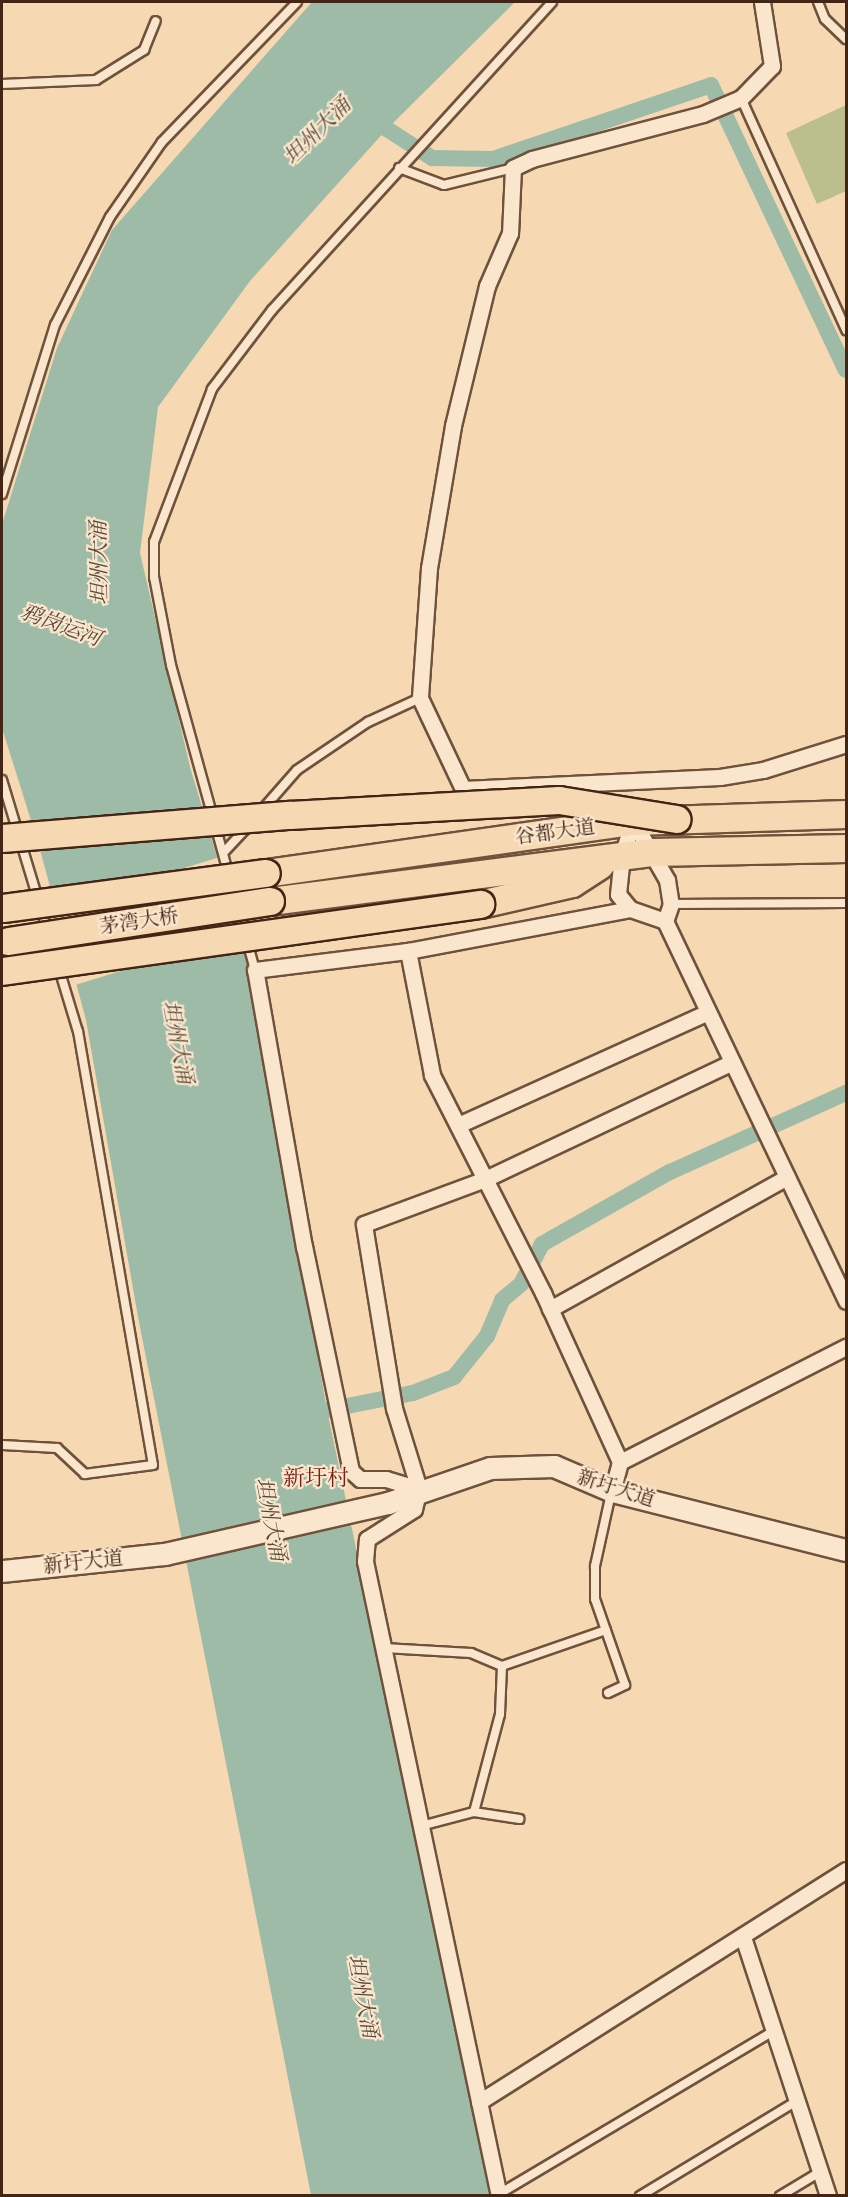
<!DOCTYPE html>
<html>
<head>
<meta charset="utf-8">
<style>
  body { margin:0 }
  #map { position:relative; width:848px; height:2197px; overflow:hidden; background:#f6d9b2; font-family:"EB Garamond","Noto Serif SC",serif }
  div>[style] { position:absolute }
  .green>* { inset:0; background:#bbbf8d }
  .water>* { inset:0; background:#9ebba7 }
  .pier>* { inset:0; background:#f6d9b2; transform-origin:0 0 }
  .canal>* { height:16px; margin:-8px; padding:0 8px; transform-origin:8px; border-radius:8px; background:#9ebba7 }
  .roads { filter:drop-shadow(2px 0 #6f523c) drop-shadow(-2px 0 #6f523c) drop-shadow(0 2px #6f523c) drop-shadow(0 -2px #6f523c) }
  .lane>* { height:8px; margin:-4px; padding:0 4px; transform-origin:4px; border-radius:4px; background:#f9e6cd }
  .street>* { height:15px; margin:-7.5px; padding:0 7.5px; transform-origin:7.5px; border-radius:7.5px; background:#f9e6cd }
  .secondary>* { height:21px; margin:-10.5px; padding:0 10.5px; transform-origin:10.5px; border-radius:10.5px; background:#f9e6cd }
  .highway>* { height:27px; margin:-13.5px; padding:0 13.5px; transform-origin:13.5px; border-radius:13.5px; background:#f6d9b2 }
  .bridges { filter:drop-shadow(2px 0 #422514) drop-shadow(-2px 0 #422514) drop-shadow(0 2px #422514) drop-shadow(0 -2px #422514) }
  .highway-bridge>* { height:27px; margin:-13.5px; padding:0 13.5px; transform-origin:13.5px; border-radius:13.5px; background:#f6d9b2 }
  span { translate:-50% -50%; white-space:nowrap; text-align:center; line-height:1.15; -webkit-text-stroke:4.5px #f9e6cd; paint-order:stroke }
  .street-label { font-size:20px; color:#422514 }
  .water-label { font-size:21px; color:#594a39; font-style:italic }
  .quarter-label { font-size:22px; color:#7a1f14 }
  .frame { position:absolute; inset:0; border:3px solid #422514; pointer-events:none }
</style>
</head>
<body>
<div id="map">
  <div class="green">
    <i style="clip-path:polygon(846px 105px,846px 191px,817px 204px,786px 133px)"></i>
  </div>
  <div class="water">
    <i style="clip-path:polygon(312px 2px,515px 2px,387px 129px,250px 281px,158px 407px,140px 553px,190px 767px,249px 963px,327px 1410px,492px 2195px,311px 2195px,138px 1317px,86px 1020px,39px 846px,2px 728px,2px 524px,57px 348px,112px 230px)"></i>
  </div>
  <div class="pier">
    <i style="left:220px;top:857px;width:80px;height:177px;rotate:73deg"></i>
  </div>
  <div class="canal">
    <i style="left:372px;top:112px;width:23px;rotate:49deg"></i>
    <i style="left:387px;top:129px;width:54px;rotate:32.8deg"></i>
    <i style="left:432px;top:158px;width:61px;rotate:0.9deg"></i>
    <i style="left:493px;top:159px;width:230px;rotate:-18.7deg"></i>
    <i style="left:711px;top:85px;width:315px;rotate:64.7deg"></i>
    <i style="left:327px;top:1410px;width:88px;rotate:-11.2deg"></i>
    <i style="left:413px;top:1393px;width:44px;rotate:-21.3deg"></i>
    <i style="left:454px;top:1377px;width:53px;rotate:-51.2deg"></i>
    <i style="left:487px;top:1336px;width:39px;rotate:-67deg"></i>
    <i style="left:502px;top:1300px;width:25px;rotate:-40deg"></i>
    <i style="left:521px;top:1284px;width:45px;rotate:-62.3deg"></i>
    <i style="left:542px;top:1244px;width:147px;rotate:-29.4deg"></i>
    <i style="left:670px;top:1172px;width:193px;rotate:-24.2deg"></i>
  </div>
  <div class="roads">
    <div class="lane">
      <i style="left:818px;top:2px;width:18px;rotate:68deg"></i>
      <i style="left:825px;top:19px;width:29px;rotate:44deg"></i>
      <i style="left:2px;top:84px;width:94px;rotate:-2.4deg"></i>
      <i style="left:96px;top:80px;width:57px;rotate:-32deg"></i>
      <i style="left:144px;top:50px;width:31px;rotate:-68deg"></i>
      <i style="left:741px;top:98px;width:255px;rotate:65.6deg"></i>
      <i style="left:399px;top:168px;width:48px;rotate:20.7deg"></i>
      <i style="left:444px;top:185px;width:71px;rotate:-13.8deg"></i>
      <i style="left:2px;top:494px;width:177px;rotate:-72.6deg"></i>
      <i style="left:55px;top:325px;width:121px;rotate:-63deg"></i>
      <i style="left:110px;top:217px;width:91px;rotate:-55.3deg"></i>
      <i style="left:162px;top:142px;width:194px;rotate:-46deg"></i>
      <i style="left:2px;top:780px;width:262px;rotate:73.2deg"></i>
      <i style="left:78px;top:1031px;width:440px;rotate:80.2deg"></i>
      <i style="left:153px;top:1465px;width:69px;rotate:172.5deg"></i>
      <i style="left:85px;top:1474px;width:38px;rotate:-137deg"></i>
      <i style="left:57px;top:1448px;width:55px;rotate:-176.9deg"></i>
      <i style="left:262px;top:810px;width:53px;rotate:-48.8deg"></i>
      <i style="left:297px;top:770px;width:86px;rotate:-34.1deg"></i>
      <i style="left:368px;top:722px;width:57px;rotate:-24.8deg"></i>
      <i style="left:224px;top:852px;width:35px;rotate:-47deg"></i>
      <i style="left:671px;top:904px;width:175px;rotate:-0.3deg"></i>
      <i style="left:255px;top:970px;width:316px;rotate:-105.4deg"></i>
      <i style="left:171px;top:665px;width:90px;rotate:-100.9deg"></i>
      <i style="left:154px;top:577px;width:35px;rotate:-90deg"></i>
      <i style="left:154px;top:542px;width:164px;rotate:-69.2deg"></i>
      <i style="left:212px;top:389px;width:99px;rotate:-52.8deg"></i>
      <i style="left:272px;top:310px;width:416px;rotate:-47.7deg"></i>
      <i style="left:384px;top:1648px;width:87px;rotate:3.3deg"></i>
      <i style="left:471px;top:1653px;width:34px;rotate:23deg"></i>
      <i style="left:502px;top:1666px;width:110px;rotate:-19.1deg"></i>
      <i style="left:608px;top:1693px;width:19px;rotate:-25deg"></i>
      <i style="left:625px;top:1685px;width:91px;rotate:-109.2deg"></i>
      <i style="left:595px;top:1599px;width:33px;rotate:-90deg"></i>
      <i style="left:595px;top:1566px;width:75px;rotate:-77.6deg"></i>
      <i style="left:474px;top:1812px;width:101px;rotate:-75.1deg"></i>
      <i style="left:500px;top:1714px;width:48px;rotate:-87.6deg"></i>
      <i style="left:421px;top:1826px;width:55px;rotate:-14.8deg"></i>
      <i style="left:474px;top:1812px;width:46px;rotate:8.8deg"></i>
      <i style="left:499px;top:2194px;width:320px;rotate:-30.7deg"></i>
      <i style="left:640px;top:2196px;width:184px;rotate:-31.2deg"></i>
      <i style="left:780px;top:2196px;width:47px;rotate:-31deg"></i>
    </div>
    <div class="street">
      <i style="left:762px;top:2px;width:65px;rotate:81.1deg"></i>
      <i style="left:772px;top:66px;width:45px;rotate:134.1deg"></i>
      <i style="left:741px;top:98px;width:41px;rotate:157.2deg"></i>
      <i style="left:703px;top:114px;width:177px;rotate:165.3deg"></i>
      <i style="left:532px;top:159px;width:21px;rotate:155deg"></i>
      <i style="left:513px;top:168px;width:65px;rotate:92.6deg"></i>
      <i style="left:510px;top:233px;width:58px;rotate:113.5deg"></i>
      <i style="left:487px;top:286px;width:144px;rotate:103.7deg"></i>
      <i style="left:453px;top:426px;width:144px;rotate:99.6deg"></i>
      <i style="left:429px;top:568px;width:130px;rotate:94deg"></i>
      <i style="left:420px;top:698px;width:101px;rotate:64.7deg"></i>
      <i style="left:463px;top:789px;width:257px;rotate:-2.7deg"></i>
      <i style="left:720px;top:777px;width:44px;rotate:-9.2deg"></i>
      <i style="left:763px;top:770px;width:87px;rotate:-17.4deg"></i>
      <i style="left:665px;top:921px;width:37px;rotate:-161deg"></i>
      <i style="left:630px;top:909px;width:19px;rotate:-129deg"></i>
      <i style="left:618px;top:894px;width:39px;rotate:-84deg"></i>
      <i style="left:622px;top:855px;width:36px;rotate:-72deg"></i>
      <i style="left:633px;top:821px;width:68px;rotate:60deg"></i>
      <i style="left:667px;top:880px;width:24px;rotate:81deg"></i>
      <i style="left:671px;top:904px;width:18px;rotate:109deg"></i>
      <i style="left:665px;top:921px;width:421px;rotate:64.5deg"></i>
      <i style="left:408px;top:951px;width:126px;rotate:79deg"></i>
      <i style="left:432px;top:1075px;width:245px;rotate:63deg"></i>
      <i style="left:543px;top:1293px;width:186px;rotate:65.5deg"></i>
      <i style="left:620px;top:1462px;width:30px;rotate:105deg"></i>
      <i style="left:458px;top:1125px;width:274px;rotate:-24.3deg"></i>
      <i style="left:550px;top:1309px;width:271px;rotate:-29.1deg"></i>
      <i style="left:620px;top:1462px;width:254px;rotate:-27deg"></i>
      <i style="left:419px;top:1489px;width:34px;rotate:-163deg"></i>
      <i style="left:386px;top:1479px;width:26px;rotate:180deg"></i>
      <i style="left:360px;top:1479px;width:12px;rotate:-138deg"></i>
      <i style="left:351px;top:1471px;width:229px;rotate:-101.8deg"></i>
      <i style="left:304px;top:1247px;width:281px;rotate:-100deg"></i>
      <i style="left:255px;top:970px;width:154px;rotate:-7.1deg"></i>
      <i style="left:408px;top:951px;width:226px;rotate:-10.7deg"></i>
      <i style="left:743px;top:1937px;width:273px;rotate:71.8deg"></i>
      <i style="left:479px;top:2102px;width:434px;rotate:-32.3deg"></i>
      <i style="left:499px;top:2196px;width:649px;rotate:-101.92deg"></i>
      <i style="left:365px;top:1561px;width:22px;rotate:-85deg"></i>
      <i style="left:367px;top:1539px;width:56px;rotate:-32.6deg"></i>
      <i style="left:414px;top:1509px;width:21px;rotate:-76deg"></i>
      <i style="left:419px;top:1489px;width:85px;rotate:-107.2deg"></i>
      <i style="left:394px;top:1408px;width:186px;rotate:-99.3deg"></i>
      <i style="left:364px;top:1224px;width:129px;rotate:-20.4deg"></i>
      <i style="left:485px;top:1179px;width:273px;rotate:-25.3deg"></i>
    </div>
    <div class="secondary">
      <i style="left:2px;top:1571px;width:164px;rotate:-6deg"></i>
      <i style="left:165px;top:1554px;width:229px;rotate:-12.9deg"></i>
      <i style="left:388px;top:1503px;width:108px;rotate:-18.9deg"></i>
      <i style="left:490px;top:1468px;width:64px;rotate:-1.8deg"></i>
      <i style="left:554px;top:1466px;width:63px;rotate:23.3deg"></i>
      <i style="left:612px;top:1491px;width:241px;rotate:14.2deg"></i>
    </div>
    <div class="highway">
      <i style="left:266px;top:873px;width:371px;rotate:-8.1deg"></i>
      <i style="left:633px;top:821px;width:213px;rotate:-1.9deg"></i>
      <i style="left:270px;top:901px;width:386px;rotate:-7.3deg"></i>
      <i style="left:653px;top:852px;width:193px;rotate:-1.2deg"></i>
      <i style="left:480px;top:904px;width:94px;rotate:-12.9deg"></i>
      <i style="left:572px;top:883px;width:33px;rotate:-33deg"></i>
    </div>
  </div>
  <div class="bridges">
    <div class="highway-bridge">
      <i style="left:2px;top:838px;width:289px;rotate:-4.6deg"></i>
      <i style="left:290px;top:815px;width:269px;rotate:-3.2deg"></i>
      <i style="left:559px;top:800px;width:119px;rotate:9.2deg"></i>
      <i style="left:3px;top:908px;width:265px;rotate:-7.6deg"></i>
      <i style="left:8px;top:941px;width:265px;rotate:-8.7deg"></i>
      <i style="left:2px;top:971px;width:483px;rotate:-8deg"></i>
    </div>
  </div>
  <div class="street-label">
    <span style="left:555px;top:832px;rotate:-8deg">谷都大道</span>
    <span style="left:139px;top:921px;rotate:-9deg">茅湾大桥</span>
    <span style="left:616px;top:1488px;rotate:18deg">新圩大道</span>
    <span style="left:83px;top:1562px;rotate:-6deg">新圩大道</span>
  </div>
  <div class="water-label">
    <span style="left:317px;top:131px;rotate:-45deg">坦州大涌</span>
    <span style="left:99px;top:563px;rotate:-91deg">坦州大涌</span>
    <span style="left:61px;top:625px;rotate:20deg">鸦岗运河</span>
    <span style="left:178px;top:1042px;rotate:79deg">坦州大涌</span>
    <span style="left:271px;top:1519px;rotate:79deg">坦州大涌</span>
    <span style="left:363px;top:1996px;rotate:79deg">坦州大涌</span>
  </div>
  <div class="quarter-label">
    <span style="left:316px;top:1478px">新圩村</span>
  </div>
  <div class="frame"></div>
</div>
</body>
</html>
